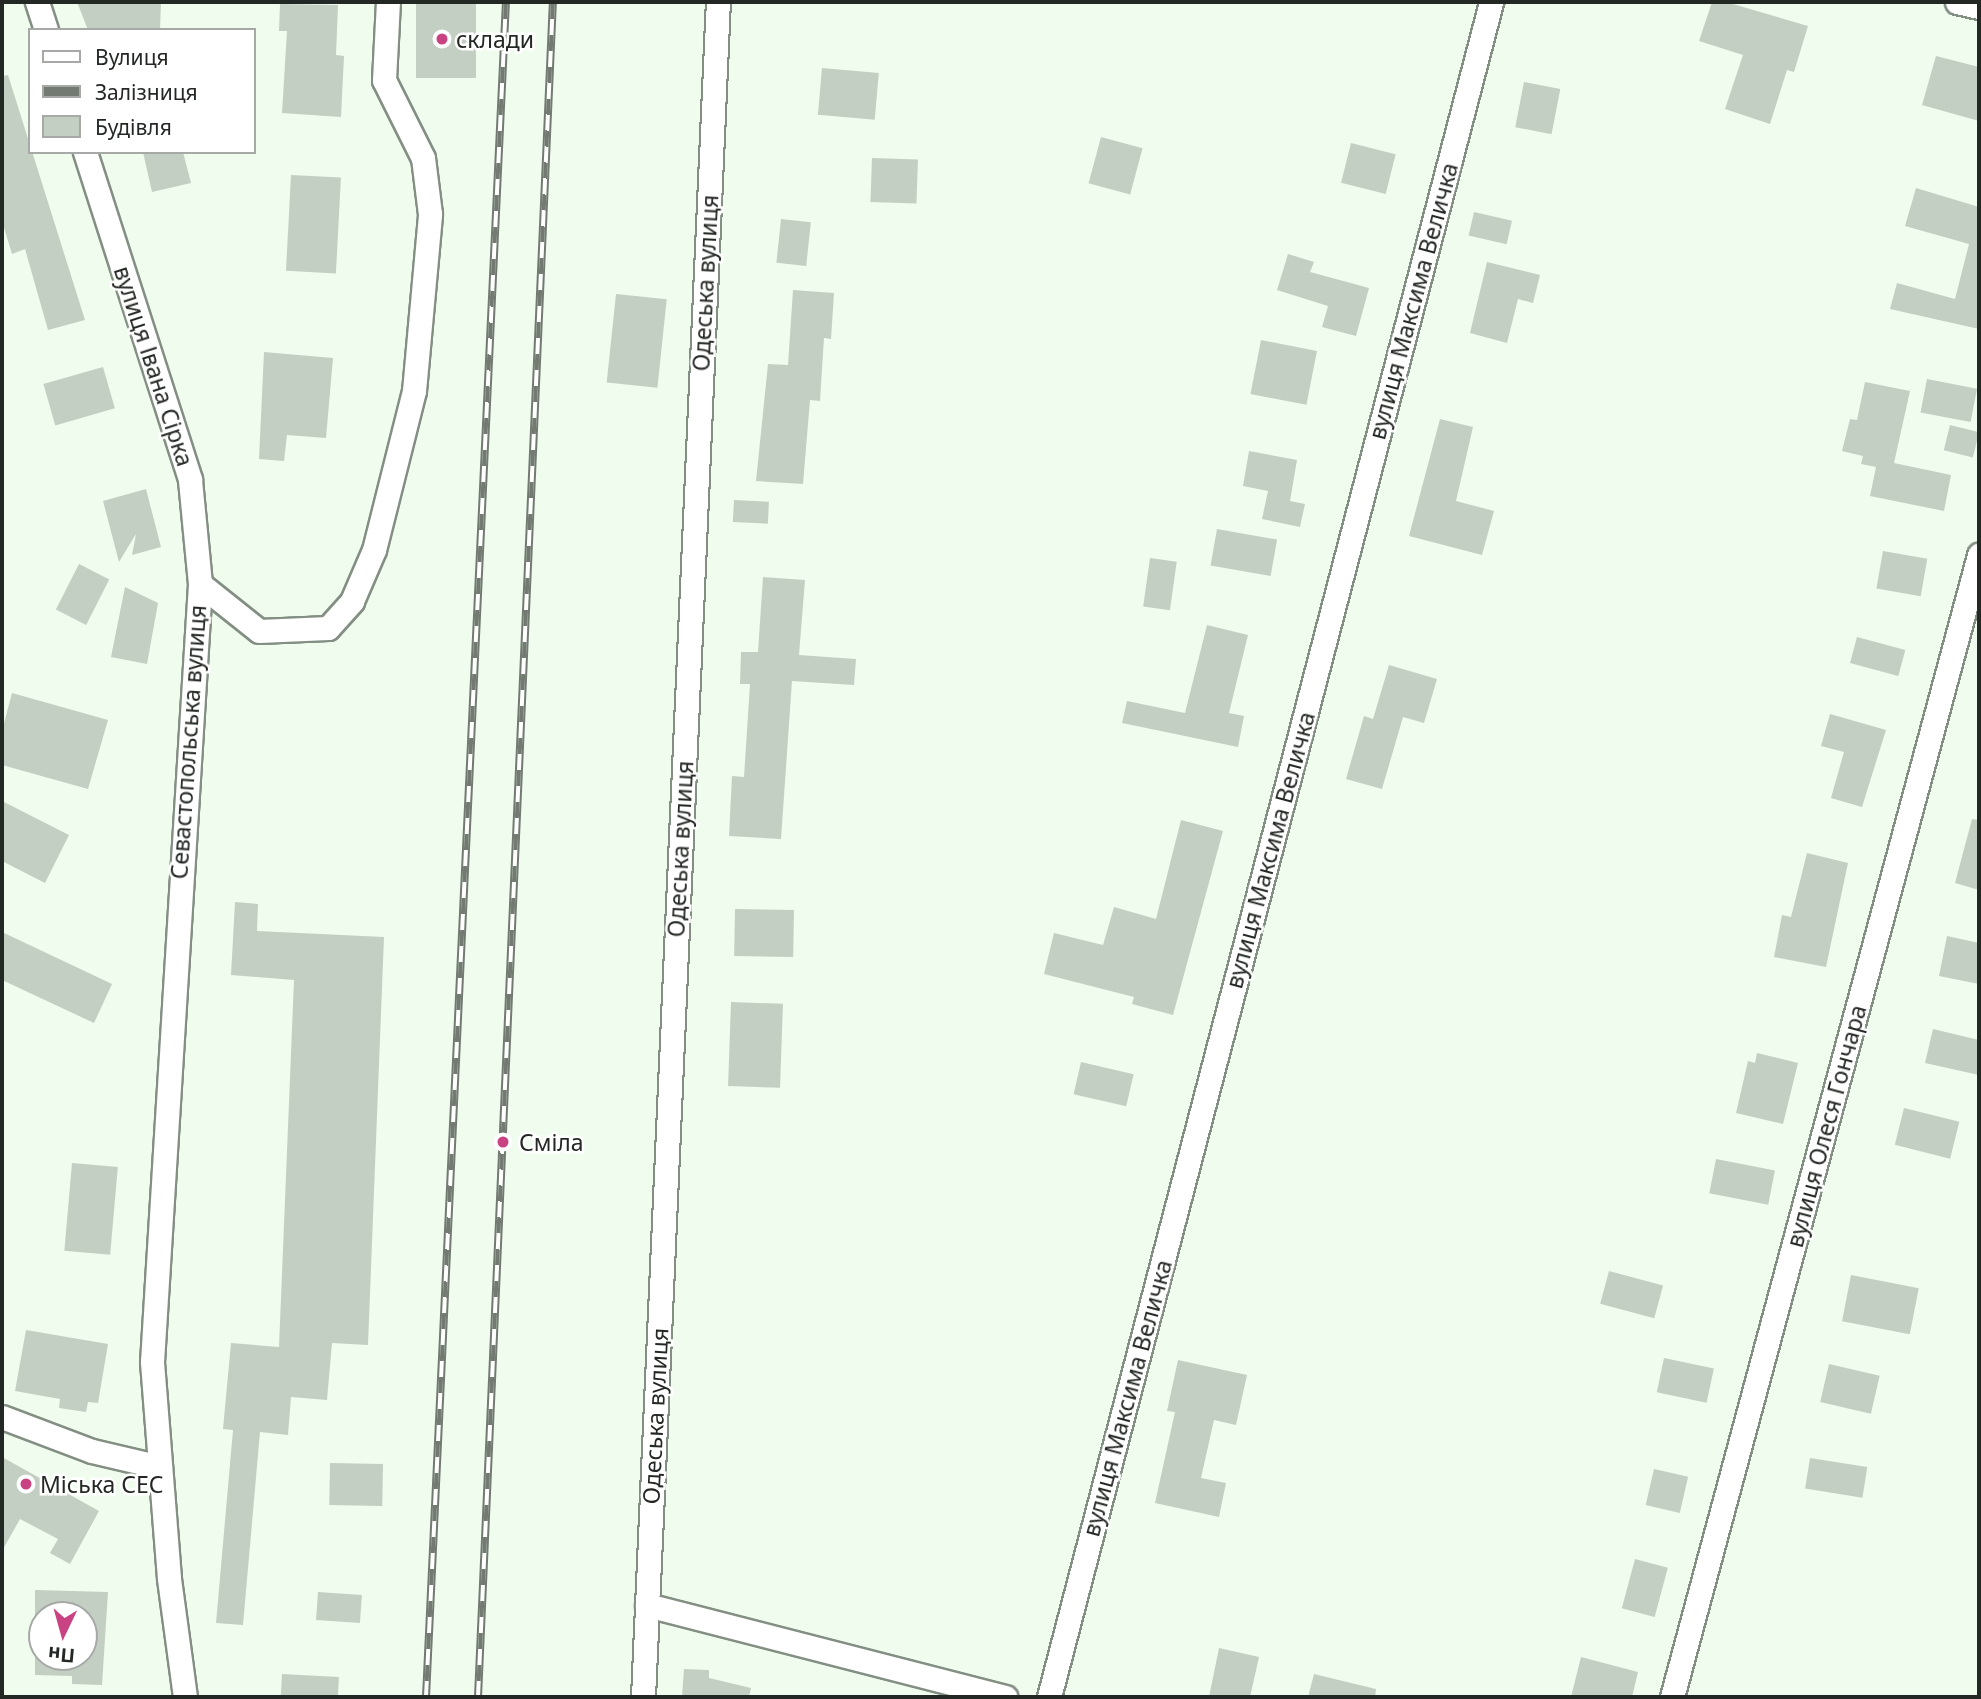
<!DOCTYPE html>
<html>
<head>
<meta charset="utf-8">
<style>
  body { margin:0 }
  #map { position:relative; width:1981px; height:1699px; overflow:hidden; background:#effcee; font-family:"Noto Sans",sans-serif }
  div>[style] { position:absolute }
  .building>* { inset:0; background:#c3cfc2; transform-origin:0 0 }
  .roads { filter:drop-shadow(2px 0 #848f84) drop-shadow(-2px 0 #848f84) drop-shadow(0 2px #848f84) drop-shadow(0 -2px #848f84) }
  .street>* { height:23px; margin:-11.5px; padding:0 11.5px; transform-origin:11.5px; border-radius:11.5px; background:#fff }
  .rail>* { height:8px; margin-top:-4px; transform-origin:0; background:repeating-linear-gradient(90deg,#fff 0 16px,#737a72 0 32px); box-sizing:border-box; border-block:2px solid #737a72 }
  .dots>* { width:19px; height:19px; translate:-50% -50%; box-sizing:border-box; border:4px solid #fff; border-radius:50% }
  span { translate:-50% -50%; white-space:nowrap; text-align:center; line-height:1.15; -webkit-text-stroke:5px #fff; paint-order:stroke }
  .poi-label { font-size:23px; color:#242824 }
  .left { translate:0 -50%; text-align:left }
  .street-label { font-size:23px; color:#242824 }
  .frame { position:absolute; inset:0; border:4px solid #242824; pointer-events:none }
  .legend { position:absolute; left:28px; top:28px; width:228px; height:126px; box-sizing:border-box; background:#fff; border:2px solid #a7a9a7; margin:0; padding:9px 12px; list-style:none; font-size:21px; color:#242824 }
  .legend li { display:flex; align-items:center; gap:14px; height:35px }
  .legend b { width:35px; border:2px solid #a7a9a7 }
  .north { position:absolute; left:28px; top:1601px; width:70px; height:70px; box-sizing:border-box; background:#fff; border:2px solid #a7a9a7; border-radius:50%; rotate:185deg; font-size:19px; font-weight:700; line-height:28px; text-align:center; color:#242824 }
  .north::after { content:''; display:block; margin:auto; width:24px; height:32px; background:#c94383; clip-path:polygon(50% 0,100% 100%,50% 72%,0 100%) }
</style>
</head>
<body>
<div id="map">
  <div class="building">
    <i style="clip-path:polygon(77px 2px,161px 2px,160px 30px,88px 30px)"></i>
    <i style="left:416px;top:2px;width:60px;height:76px"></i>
    <i style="clip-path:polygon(1712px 2px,1726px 2px,1808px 26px,1794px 72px,1787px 70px,1770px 124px,1725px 109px,1743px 55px,1699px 41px)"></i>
    <i style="clip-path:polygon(280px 4px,338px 5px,336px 55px,344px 56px,341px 117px,282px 113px,287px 31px,279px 31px)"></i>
    <i style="clip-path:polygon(1936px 56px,1979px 67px,1979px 121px,1922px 105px)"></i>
    <i style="left:822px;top:68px;width:57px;height:47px;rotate:5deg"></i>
    <i style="clip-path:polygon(8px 75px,85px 320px,48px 330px,25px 249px,12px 254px,2px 221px,2px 76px)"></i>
    <i style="left:1524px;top:82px;width:37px;height:46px;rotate:11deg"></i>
    <i style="left:1101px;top:137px;width:43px;height:48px;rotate:15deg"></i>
    <i style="left:1351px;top:143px;width:46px;height:41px;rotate:14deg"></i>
    <i style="clip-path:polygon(143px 152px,183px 152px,191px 183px,152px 192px)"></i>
    <i style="left:872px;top:158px;width:46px;height:44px;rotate:2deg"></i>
    <i style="left:291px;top:175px;width:50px;height:96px;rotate:3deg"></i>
    <i style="clip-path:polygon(1916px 188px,1979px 207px,1979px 329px,1890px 309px,1897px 283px,1955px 299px,1969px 244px,1905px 226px)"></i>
    <i style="left:1474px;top:212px;width:39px;height:24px;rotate:13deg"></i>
    <i style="left:781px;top:219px;width:30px;height:44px;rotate:6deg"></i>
    <i style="clip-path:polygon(1288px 254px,1314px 262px,1310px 272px,1369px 288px,1356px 336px,1322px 327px,1328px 306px,1277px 290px)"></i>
    <i style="clip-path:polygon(1487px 262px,1540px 275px,1533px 303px,1518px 299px,1507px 343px,1470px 333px)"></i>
    <i style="clip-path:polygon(793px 290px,834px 293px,831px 339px,824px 338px,820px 401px,810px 400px,803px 484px,756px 481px,768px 364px,788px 365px)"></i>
    <i style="left:616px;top:294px;width:51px;height:89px;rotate:6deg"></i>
    <i style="left:1261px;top:340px;width:57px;height:55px;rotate:11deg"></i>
    <i style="clip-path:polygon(264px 352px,333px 358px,326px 438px,287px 435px,284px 461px,259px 459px)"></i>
    <i style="left:103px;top:367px;width:43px;height:62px;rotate:74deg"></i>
    <i style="left:1927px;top:379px;width:51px;height:34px;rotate:11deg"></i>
    <i style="clip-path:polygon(1865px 382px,1910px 391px,1894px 463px,1951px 475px,1944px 511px,1870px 496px,1876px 467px,1861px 464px,1863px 456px,1842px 451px,1850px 419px,1857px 420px)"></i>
    <i style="clip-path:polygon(1440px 419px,1473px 427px,1456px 501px,1494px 511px,1482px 555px,1409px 536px)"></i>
    <i style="left:1950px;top:425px;width:30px;height:26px;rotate:14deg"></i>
    <i style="clip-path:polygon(1249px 451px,1297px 460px,1290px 501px,1305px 504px,1300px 527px,1262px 519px,1268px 491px,1243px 486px)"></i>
    <i style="clip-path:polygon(146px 489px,161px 547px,132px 555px,136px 534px,119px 562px,103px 501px)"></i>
    <i style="left:734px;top:500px;width:35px;height:22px;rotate:3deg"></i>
    <i style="left:1217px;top:529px;width:61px;height:37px;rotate:10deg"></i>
    <i style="left:1883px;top:551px;width:45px;height:38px;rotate:10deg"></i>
    <i style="left:1150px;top:558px;width:27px;height:49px;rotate:8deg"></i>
    <i style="left:79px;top:564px;width:34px;height:51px;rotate:27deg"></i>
    <i style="clip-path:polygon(763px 577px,805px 580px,799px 655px,856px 659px,854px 685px,792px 681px,781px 839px,729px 836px,732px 776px,744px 777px,750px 684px,740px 684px,741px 652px,758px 652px)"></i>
    <i style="clip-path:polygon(125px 587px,158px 603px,147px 664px,111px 657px)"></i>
    <i style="clip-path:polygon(1207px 625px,1248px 635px,1229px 713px,1244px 716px,1238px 747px,1122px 723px,1127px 701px,1185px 713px)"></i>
    <i style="left:1857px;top:637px;width:50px;height:27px;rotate:15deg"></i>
    <i style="clip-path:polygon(1389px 665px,1437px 679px,1424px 723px,1403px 717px,1382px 789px,1346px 779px,1364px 716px,1373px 719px)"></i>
    <i style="clip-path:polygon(12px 693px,108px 720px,88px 789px,2px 765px,2px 731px)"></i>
    <i style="clip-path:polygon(1830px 714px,1886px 730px,1862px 807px,1831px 798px,1844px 752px,1821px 746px)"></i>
    <i style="clip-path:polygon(2px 801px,69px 835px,45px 883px,2px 861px)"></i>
    <i style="clip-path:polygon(1972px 819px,1979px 820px,1979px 890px,1955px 883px)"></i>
    <i style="clip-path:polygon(1181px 820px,1223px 831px,1173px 1015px,1132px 1004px,1134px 997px,1044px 974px,1054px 933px,1103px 945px,1114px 907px,1156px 919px)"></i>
    <i style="clip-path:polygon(1807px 853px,1848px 863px,1826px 967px,1774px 957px,1782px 915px,1791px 917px)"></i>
    <i style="clip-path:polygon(235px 902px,258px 904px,257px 931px,384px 937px,368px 1345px,332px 1343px,327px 1400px,291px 1397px,288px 1435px,260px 1432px,243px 1625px,216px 1623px,233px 1430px,223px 1429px,231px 1343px,279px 1347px,294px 980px,231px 975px)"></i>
    <i style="left:735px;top:909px;width:59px;height:47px;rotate:1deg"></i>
    <i style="clip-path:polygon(2px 932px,112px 984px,94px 1023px,2px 980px)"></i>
    <i style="clip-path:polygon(1947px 936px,1979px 943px,1979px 984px,1939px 976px)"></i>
    <i style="left:731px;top:1002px;width:52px;height:84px;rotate:2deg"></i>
    <i style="clip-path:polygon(1933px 1029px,1979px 1040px,1979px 1075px,1925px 1063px)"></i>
    <i style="clip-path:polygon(1757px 1053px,1798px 1063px,1783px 1124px,1736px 1113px,1748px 1061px,1755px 1063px)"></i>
    <i style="left:1081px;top:1062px;width:54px;height:33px;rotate:13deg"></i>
    <i style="left:1904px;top:1108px;width:57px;height:38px;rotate:14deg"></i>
    <i style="left:1716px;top:1159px;width:60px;height:35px;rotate:11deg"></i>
    <i style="left:72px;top:1163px;width:46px;height:88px;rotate:5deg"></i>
    <i style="left:1609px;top:1271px;width:56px;height:34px;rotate:15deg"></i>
    <i style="left:1851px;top:1275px;width:69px;height:47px;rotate:11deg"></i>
    <i style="clip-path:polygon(26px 1330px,108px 1344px,98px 1403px,88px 1402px,86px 1412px,59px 1408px,60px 1399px,15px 1391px)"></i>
    <i style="left:1664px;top:1358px;width:51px;height:35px;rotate:12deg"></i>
    <i style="clip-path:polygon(1178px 1360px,1247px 1375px,1236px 1425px,1214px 1420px,1201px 1478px,1226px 1483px,1219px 1517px,1155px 1503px,1175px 1412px,1167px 1411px)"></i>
    <i style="left:1829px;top:1364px;width:52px;height:39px;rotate:13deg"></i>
    <i style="clip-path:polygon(2px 1457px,99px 1511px,70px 1564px,50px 1553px,58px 1539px,20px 1519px,2px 1551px)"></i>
    <i style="left:1810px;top:1458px;width:58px;height:31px;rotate:9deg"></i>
    <i style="left:330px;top:1463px;width:53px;height:42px;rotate:1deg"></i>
    <i style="left:1654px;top:1469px;width:35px;height:37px;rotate:13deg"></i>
    <i style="left:1635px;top:1559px;width:34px;height:51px;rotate:15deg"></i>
    <i style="clip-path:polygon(evenodd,35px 1590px,108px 1592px,102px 1685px,72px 1684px,72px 1676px,35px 1675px,35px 1590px,42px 1615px,84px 1615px,84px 1657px,42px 1657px,42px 1615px)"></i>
    <i style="left:318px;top:1592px;width:44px;height:28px;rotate:4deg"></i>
    <i style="clip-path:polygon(1219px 1648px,1259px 1657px,1250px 1697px,1209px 1697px)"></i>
    <i style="clip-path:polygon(1581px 1657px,1638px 1672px,1632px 1697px,1571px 1697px)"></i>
    <i style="clip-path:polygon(684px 1669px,709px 1670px,709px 1678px,751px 1688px,749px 1697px,682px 1697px)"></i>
    <i style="left:282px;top:1674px;width:57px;height:23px;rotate:3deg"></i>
    <i style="clip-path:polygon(1314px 1674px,1376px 1689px,1375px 1697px,1308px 1697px)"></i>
  </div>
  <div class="roads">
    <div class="street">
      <i style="left:37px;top:2px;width:29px;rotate:72deg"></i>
      <i style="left:1957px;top:2px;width:23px;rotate:13deg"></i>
      <i style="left:85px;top:152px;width:344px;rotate:72.2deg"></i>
      <i style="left:190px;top:480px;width:104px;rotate:84.5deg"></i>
      <i style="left:2px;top:1417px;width:96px;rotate:20.7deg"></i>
      <i style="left:92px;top:1451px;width:70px;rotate:13.2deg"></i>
      <i style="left:647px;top:1605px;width:370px;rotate:14.4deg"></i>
      <i style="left:185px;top:1697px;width:120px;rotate:-97.7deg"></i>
      <i style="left:169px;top:1578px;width:217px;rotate:-94.5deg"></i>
      <i style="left:152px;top:1362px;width:779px;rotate:-86.47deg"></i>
      <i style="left:200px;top:584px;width:75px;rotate:38.5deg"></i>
      <i style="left:259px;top:631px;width:69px;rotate:-2.5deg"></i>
      <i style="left:328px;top:628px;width:36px;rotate:-48deg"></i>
      <i style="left:352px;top:601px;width:56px;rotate:-66.7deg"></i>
      <i style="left:374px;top:550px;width:164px;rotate:-75.9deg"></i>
      <i style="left:414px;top:391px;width:178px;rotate:-84.8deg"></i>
      <i style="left:430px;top:214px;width:56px;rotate:-97.1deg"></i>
      <i style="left:423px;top:158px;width:87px;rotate:-116.6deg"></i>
      <i style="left:384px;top:80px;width:78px;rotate:-87.1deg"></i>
      <i style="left:643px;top:1697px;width:1697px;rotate:-87.47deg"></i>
      <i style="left:1049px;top:1697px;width:1752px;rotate:-75.38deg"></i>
      <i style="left:1672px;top:1697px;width:1183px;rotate:-74.95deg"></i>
    </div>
  </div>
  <div class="rail">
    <i style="left:426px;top:1697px;width:1697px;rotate:-87.3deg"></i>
    <i style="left:478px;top:1697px;width:1697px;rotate:-87.47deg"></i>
  </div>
  <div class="dots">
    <i style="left:442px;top:39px;background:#c94383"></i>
    <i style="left:503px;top:1142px;background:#c94383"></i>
    <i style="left:26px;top:1484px;background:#c94383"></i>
  </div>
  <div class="poi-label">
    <span class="left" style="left:456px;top:39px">склади</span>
    <span class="left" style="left:519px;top:1142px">Сміла</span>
    <span class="left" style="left:40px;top:1484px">Міська СЕС</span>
  </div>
  <div class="street-label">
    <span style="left:705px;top:283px;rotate:-87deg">Одеська вулиця</span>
    <span style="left:1413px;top:301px;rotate:-75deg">вулиця Максима Величка</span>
    <span style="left:154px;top:366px;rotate:72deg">вулиця Івана Сірка</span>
    <span style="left:188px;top:742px;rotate:-86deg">Севастопольська вулиця</span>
    <span style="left:680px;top:849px;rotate:-87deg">Одеська вулиця</span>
    <span style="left:1270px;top:850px;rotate:-75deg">вулиця Максима Величка</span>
    <span style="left:1826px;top:1126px;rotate:-75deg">вулиця Олеся Гончара</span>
    <span style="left:1127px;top:1398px;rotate:-75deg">вулиця Максима Величка</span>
    <span style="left:655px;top:1416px;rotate:-87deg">Одеська вулиця</span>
  </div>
  <div class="frame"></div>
  <ul class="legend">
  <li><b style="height:9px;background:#fff"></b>Вулиця</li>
  <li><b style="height:9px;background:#737a72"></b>Залізниця</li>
  <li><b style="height:19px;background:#c3cfc2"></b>Будівля</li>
  </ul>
  <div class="north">Пн</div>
</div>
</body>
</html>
